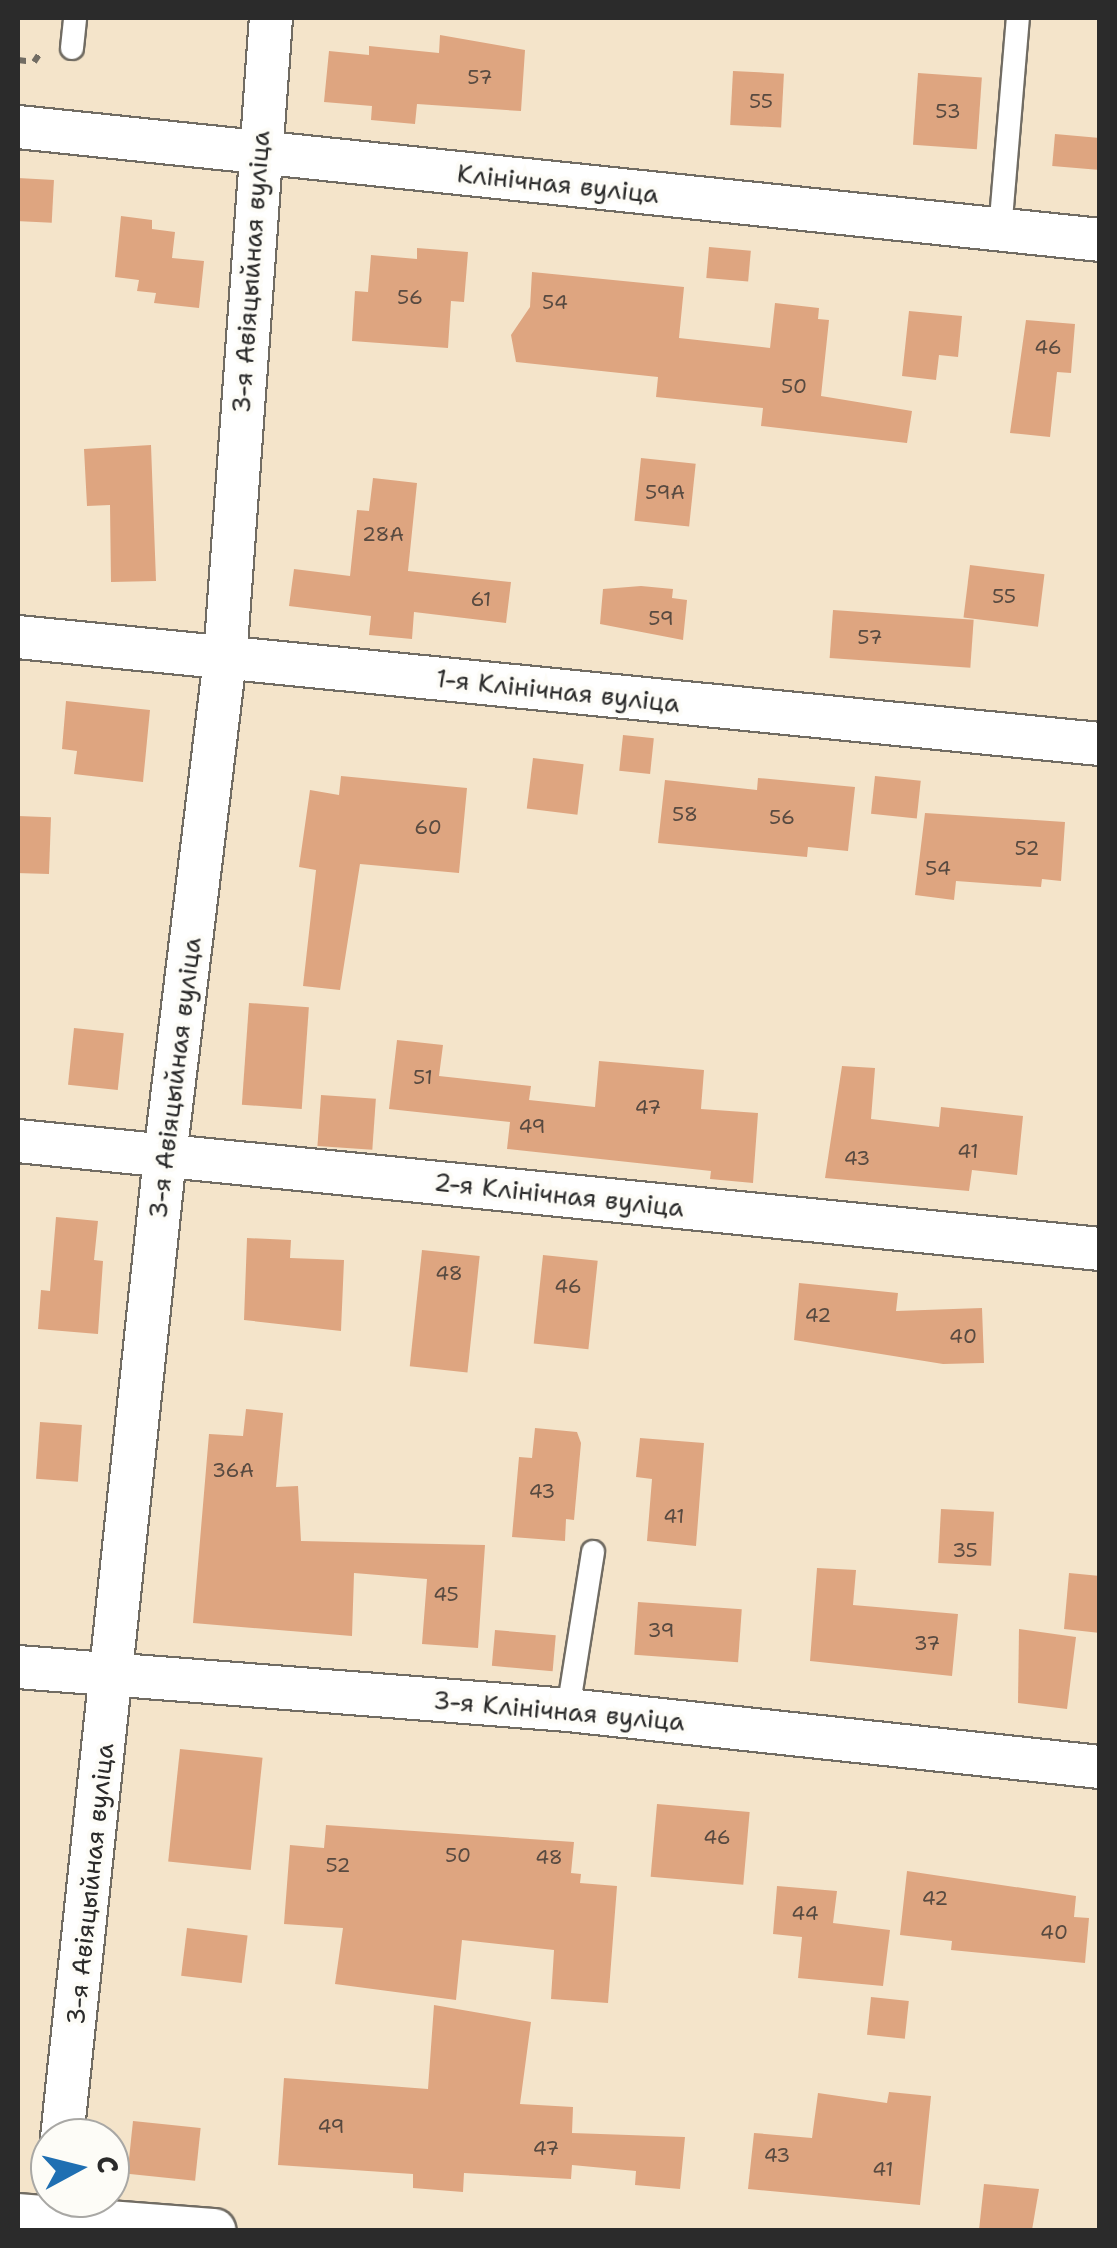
<!DOCTYPE html>
<html>
<head>
<meta charset="utf-8">
<style>
  body { margin:0 }
  #map { position:relative; width:1117px; height:2248px; overflow:hidden; background:#f4e4ca; font-family:"Shantell Sans",sans-serif }
  div>[style] { position:absolute }
  .building>* { inset:0; background:#dea580; transform-origin:0 0 }
  .path>* { height:6px; margin-top:-3px; transform-origin:0; background:repeating-linear-gradient(90deg,#716c63 0 8px,transparent 0 16px) }
  .roads { filter:drop-shadow(2px 0 #716c63) drop-shadow(-2px 0 #716c63) drop-shadow(0 2px #716c63) drop-shadow(0 -2px #716c63) }
  .lane>* { height:22px; margin:-11px; padding:0 11px; transform-origin:11px; border-radius:11px; background:#fff }
  .street>* { height:42px; margin:-21px; padding:0 21px; transform-origin:21px; border-radius:21px; background:#fff }
  span { translate:-50% -50%; white-space:nowrap; text-align:center; line-height:1.15; -webkit-text-stroke:8px #fdfcf7; paint-order:stroke }
  .number-label { font-size:20px; color:#584a40 }
  .number-label span { -webkit-text-stroke-width:0 }
  .street-label { font-size:25px; color:#2b2b2b }
  .frame { position:absolute; inset:0; border:20px solid #2b2b2b; pointer-events:none }
  .north { position:absolute; left:30px; top:2118px; width:100px; height:100px; box-sizing:border-box; background:#fdfcf7; border:2px solid #a9a8a5; border-radius:50%; rotate:83deg; font-size:28px; font-weight:700; line-height:40px; text-align:center; color:#2b2b2b }
  .north::after { content:''; display:block; margin:auto; width:35px; height:45px; background:#1f6fb2; clip-path:polygon(50% 0,100% 100%,50% 72%,0 100%) }
</style>
</head>
<body>
<div id="map">
  <div class="building">
    <i style="clip-path:polygon(440px 35px,525px 50px,521px 111px,417px 104px,415px 124px,371px 120px,372px 106px,324px 102px,329px 51px,369px 55px,369px 46px,439px 53px)"></i>
    <i style="left:733px;top:71px;width:51px;height:54px;rotate:3deg"></i>
    <i style="left:918px;top:73px;width:64px;height:72px;rotate:4deg"></i>
    <i style="left:1055px;top:134px;width:45px;height:32px;rotate:5deg"></i>
    <i style="left:18px;top:178px;width:36px;height:43px;rotate:3deg"></i>
    <i style="clip-path:polygon(121px 216px,152px 220px,152px 229px,175px 232px,172px 258px,204px 261px,199px 308px,154px 303px,156px 293px,137px 291px,139px 280px,115px 277px)"></i>
    <i style="left:709px;top:247px;width:42px;height:31px;rotate:5deg"></i>
    <i style="clip-path:polygon(417px 248px,468px 252px,464px 302px,451px 301px,448px 348px,352px 341px,355px 291px,368px 292px,371px 255px,417px 259px)"></i>
    <i style="clip-path:polygon(532px 272px,684px 287px,679px 338px,770px 348px,775px 303px,819px 308px,818px 319px,829px 320px,821px 396px,912px 411px,907px 443px,761px 426px,763px 408px,656px 397px,658px 377px,516px 362px,511px 335px,530px 307px)"></i>
    <i style="clip-path:polygon(909px 311px,962px 316px,958px 357px,939px 355px,936px 380px,902px 376px)"></i>
    <i style="clip-path:polygon(1026px 320px,1075px 324px,1071px 373px,1057px 372px,1050px 437px,1010px 433px)"></i>
    <i style="clip-path:polygon(151px 445px,156px 581px,111px 582px,110px 505px,87px 506px,84px 449px)"></i>
    <i style="left:641px;top:458px;width:55px;height:63px;rotate:6deg"></i>
    <i style="clip-path:polygon(373px 478px,417px 483px,408px 571px,511px 582px,506px 623px,414px 612px,412px 639px,369px 635px,371px 616px,289px 606px,294px 569px,350px 576px,357px 510px,369px 511px)"></i>
    <i style="left:970px;top:565px;width:75px;height:53px;rotate:7deg"></i>
    <i style="clip-path:polygon(641px 586px,673px 589px,672px 598px,687px 600px,683px 640px,600px 624px,603px 589px)"></i>
    <i style="left:833px;top:610px;width:141px;height:48px;rotate:4deg"></i>
    <i style="clip-path:polygon(66px 701px,150px 710px,143px 782px,74px 774px,77px 751px,62px 749px)"></i>
    <i style="left:623px;top:735px;width:31px;height:36px;rotate:6deg"></i>
    <i style="left:533px;top:758px;width:51px;height:51px;rotate:7deg"></i>
    <i style="clip-path:polygon(341px 776px,467px 788px,459px 873px,360px 864px,340px 990px,303px 986px,316px 870px,299px 867px,310px 790px,339px 795px)"></i>
    <i style="left:875px;top:776px;width:46px;height:38px;rotate:6deg"></i>
    <i style="clip-path:polygon(758px 778px,855px 787px,848px 851px,808px 847px,807px 857px,658px 843px,665px 780px,757px 790px)"></i>
    <i style="clip-path:polygon(925px 813px,1065px 822px,1061px 881px,1042px 879px,1041px 887px,956px 881px,954px 900px,915px 895px)"></i>
    <i style="left:18px;top:816px;width:33px;height:57px;rotate:2deg"></i>
    <i style="left:249px;top:1003px;width:60px;height:102px;rotate:4deg"></i>
    <i style="left:74px;top:1028px;width:50px;height:57px;rotate:6deg"></i>
    <i style="clip-path:polygon(397px 1040px,443px 1045px,439px 1076px,531px 1086px,529px 1100px,595px 1107px,599px 1061px,704px 1070px,701px 1109px,758px 1113px,753px 1183px,710px 1179px,711px 1171px,507px 1149px,510px 1122px,389px 1109px)"></i>
    <i style="clip-path:polygon(842px 1066px,875px 1068px,871px 1119px,939px 1127px,941px 1107px,1023px 1116px,1017px 1175px,972px 1170px,969px 1191px,825px 1178px)"></i>
    <i style="left:321px;top:1095px;width:55px;height:51px;rotate:4deg"></i>
    <i style="clip-path:polygon(56px 1217px,98px 1221px,94px 1260px,103px 1261px,98px 1334px,38px 1329px,41px 1290px,50px 1291px)"></i>
    <i style="clip-path:polygon(247px 1238px,291px 1240px,290px 1258px,344px 1260px,341px 1331px,244px 1320px)"></i>
    <i style="left:422px;top:1250px;width:58px;height:117px;rotate:6deg"></i>
    <i style="left:543px;top:1255px;width:55px;height:89px;rotate:6deg"></i>
    <i style="clip-path:polygon(799px 1283px,898px 1293px,896px 1311px,982px 1308px,984px 1363px,943px 1364px,794px 1340px)"></i>
    <i style="clip-path:polygon(246px 1409px,283px 1413px,276px 1487px,298px 1486px,301px 1541px,485px 1545px,478px 1648px,422px 1644px,427px 1579px,354px 1573px,352px 1636px,193px 1623px,209px 1434px,243px 1436px)"></i>
    <i style="left:40px;top:1422px;width:42px;height:57px;rotate:4deg"></i>
    <i style="clip-path:polygon(535px 1428px,577px 1432px,581px 1443px,574px 1520px,566px 1519px,565px 1541px,512px 1537px,519px 1457px,532px 1458px)"></i>
    <i style="clip-path:polygon(640px 1438px,704px 1443px,696px 1546px,647px 1541px,652px 1479px,636px 1477px)"></i>
    <i style="left:941px;top:1509px;width:53px;height:54px;rotate:3deg"></i>
    <i style="clip-path:polygon(817px 1568px,856px 1570px,853px 1605px,958px 1614px,952px 1676px,810px 1661px)"></i>
    <i style="clip-path:polygon(1069px 1573px,1100px 1576px,1100px 1633px,1064px 1629px)"></i>
    <i style="left:638px;top:1602px;width:104px;height:53px;rotate:4deg"></i>
    <i style="clip-path:polygon(1019px 1629px,1076px 1637px,1067px 1709px,1018px 1703px)"></i>
    <i style="left:495px;top:1630px;width:61px;height:36px;rotate:5deg"></i>
    <i style="left:180px;top:1749px;width:83px;height:113px;rotate:6deg"></i>
    <i style="left:657px;top:1804px;width:93px;height:73px;rotate:5deg"></i>
    <i style="clip-path:polygon(326px 1825px,574px 1842px,571px 1873px,581px 1874px,580px 1883px,617px 1886px,608px 2003px,551px 1999px,554px 1950px,462px 1940px,456px 2000px,335px 1984px,343px 1928px,284px 1924px,290px 1845px,324px 1848px)"></i>
    <i style="clip-path:polygon(907px 1871px,1076px 1896px,1074px 1917px,1089px 1918px,1085px 1963px,951px 1950px,952px 1941px,900px 1935px)"></i>
    <i style="clip-path:polygon(777px 1886px,837px 1891px,833px 1923px,890px 1930px,883px 1986px,798px 1978px,802px 1937px,773px 1934px)"></i>
    <i style="left:187px;top:1928px;width:61px;height:48px;rotate:7deg"></i>
    <i style="left:871px;top:1997px;width:38px;height:38px;rotate:6deg"></i>
    <i style="clip-path:polygon(434px 2005px,531px 2022px,520px 2104px,573px 2107px,572px 2133px,685px 2137px,680px 2189px,635px 2185px,636px 2171px,572px 2165px,571px 2179px,464px 2173px,463px 2192px,413px 2188px,413px 2174px,278px 2165px,284px 2078px,428px 2089px)"></i>
    <i style="clip-path:polygon(889px 2092px,931px 2096px,920px 2205px,748px 2189px,754px 2133px,812px 2138px,818px 2093px,887px 2103px)"></i>
    <i style="left:133px;top:2121px;width:68px;height:53px;rotate:6deg"></i>
    <i style="clip-path:polygon(984px 2184px,1039px 2189px,1032px 2230px,979px 2230px)"></i>
  </div>
  <div class="path">
    <i style="left:18px;top:60px;width:16px;rotate:7deg"></i>
    <i style="left:34px;top:62px;width:14px;rotate:-56deg"></i>
  </div>
  <div class="roads">
    <div class="lane">
      <i style="left:72px;top:48px;width:30px;rotate:-84deg"></i>
      <i style="left:1000px;top:231px;width:214px;rotate:-85.2deg"></i>
      <i style="left:568px;top:1710px;width:160px;rotate:-81deg"></i>
    </div>
    <div class="street">
      <i style="left:18px;top:127px;width:1088px;rotate:5.96deg"></i>
      <i style="left:18px;top:637px;width:1087px;rotate:5.65deg"></i>
      <i style="left:18px;top:1141px;width:1087px;rotate:5.7deg"></i>
      <i style="left:18px;top:1667px;width:552px;rotate:4.47deg"></i>
      <i style="left:568px;top:1710px;width:535px;rotate:6.12deg"></i>
      <i style="left:62px;top:2138px;width:987px;rotate:-84.01deg"></i>
      <i style="left:165px;top:1156px;width:501px;rotate:-83.12deg"></i>
      <i style="left:225px;top:659px;width:643px;rotate:-85.9deg"></i>
      <i style="left:18px;top:2215px;width:197px;rotate:4.4deg"></i>
    </div>
  </div>
  <div class="number-label">
    <span style="left:480px;top:77px">57</span>
    <span style="left:761px;top:101px">55</span>
    <span style="left:948px;top:111px">53</span>
    <span style="left:410px;top:297px">56</span>
    <span style="left:555px;top:302px">54</span>
    <span style="left:1048px;top:347px">46</span>
    <span style="left:794px;top:386px">50</span>
    <span style="left:665px;top:492px">59А</span>
    <span style="left:383px;top:534px">28А</span>
    <span style="left:1004px;top:596px">55</span>
    <span style="left:481px;top:599px">61</span>
    <span style="left:661px;top:618px">59</span>
    <span style="left:870px;top:637px">57</span>
    <span style="left:685px;top:814px">58</span>
    <span style="left:782px;top:817px">56</span>
    <span style="left:428px;top:827px">60</span>
    <span style="left:1027px;top:848px">52</span>
    <span style="left:938px;top:868px">54</span>
    <span style="left:423px;top:1077px">51</span>
    <span style="left:648px;top:1107px">47</span>
    <span style="left:532px;top:1126px">49</span>
    <span style="left:968px;top:1151px">41</span>
    <span style="left:857px;top:1158px">43</span>
    <span style="left:449px;top:1273px">48</span>
    <span style="left:568px;top:1286px">46</span>
    <span style="left:818px;top:1315px">42</span>
    <span style="left:963px;top:1336px">40</span>
    <span style="left:233px;top:1470px">36А</span>
    <span style="left:542px;top:1491px">43</span>
    <span style="left:674px;top:1516px">41</span>
    <span style="left:965px;top:1550px">35</span>
    <span style="left:446px;top:1594px">45</span>
    <span style="left:661px;top:1630px">39</span>
    <span style="left:927px;top:1643px">37</span>
    <span style="left:717px;top:1837px">46</span>
    <span style="left:458px;top:1855px">50</span>
    <span style="left:549px;top:1857px">48</span>
    <span style="left:338px;top:1865px">52</span>
    <span style="left:935px;top:1898px">42</span>
    <span style="left:805px;top:1913px">44</span>
    <span style="left:1054px;top:1932px">40</span>
    <span style="left:331px;top:2126px">49</span>
    <span style="left:546px;top:2148px">47</span>
    <span style="left:777px;top:2155px">43</span>
    <span style="left:883px;top:2169px">41</span>
  </div>
  <div class="street-label">
    <span style="left:558px;top:184px;rotate:6deg">Клінічная вуліца</span>
    <span style="left:251px;top:272px;rotate:-86deg">3-я Авіяцыйная вуліца</span>
    <span style="left:558px;top:691px;rotate:6deg">1-я Клінічная вуліца</span>
    <span style="left:175px;top:1078px;rotate:-83deg">3-я Авіяцыйная вуліца</span>
    <span style="left:559px;top:1195px;rotate:6deg">2-я Клінічная вуліца</span>
    <span style="left:559px;top:1711px;rotate:5deg">3-я Клінічная вуліца</span>
    <span style="left:90px;top:1884px;rotate:-84deg">3-я Авіяцыйная вуліца</span>
  </div>
  <div class="frame"></div>
  <div class="north">С</div>
</div>
</body>
</html>
